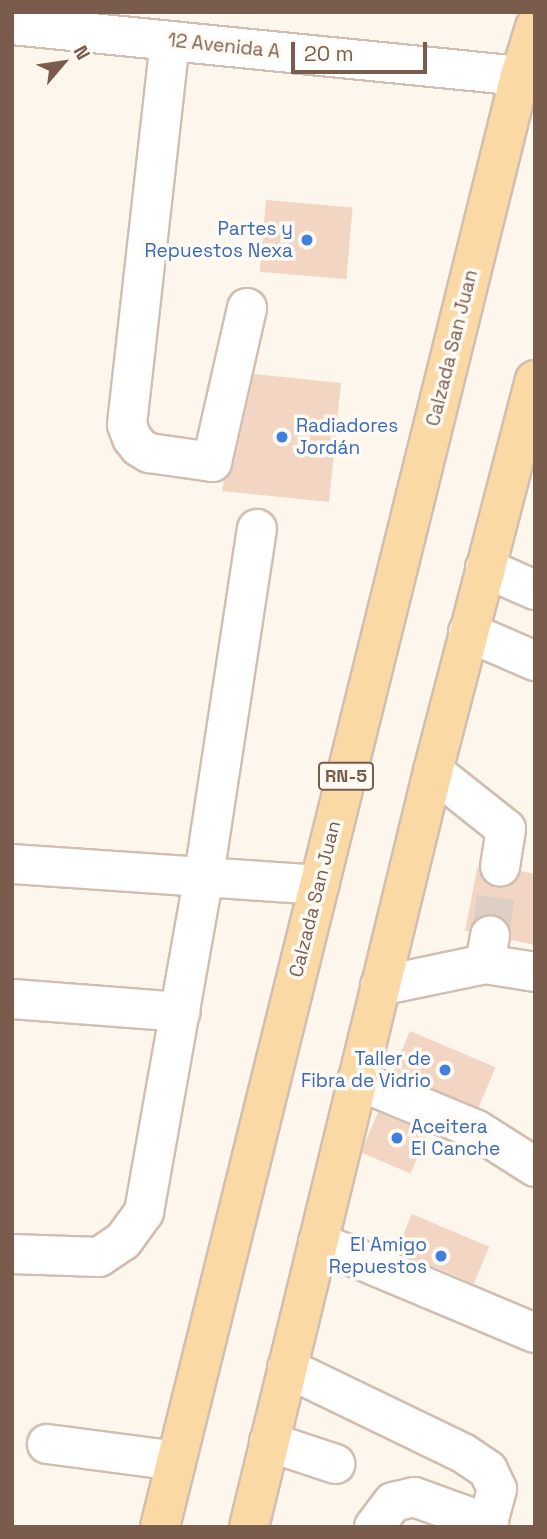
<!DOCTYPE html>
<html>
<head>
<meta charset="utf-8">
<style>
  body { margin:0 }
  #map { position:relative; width:547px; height:1539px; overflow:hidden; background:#fdf6ec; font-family:"Space Grotesk",sans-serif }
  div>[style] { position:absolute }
  .building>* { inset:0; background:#f3d5c3; transform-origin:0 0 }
  .minor-tunnel>* { height:38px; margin-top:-19px; transform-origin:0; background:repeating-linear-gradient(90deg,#dcd0c4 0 38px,transparent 0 57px) }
  .roads { filter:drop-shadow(2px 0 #d1beb0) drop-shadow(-2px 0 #d1beb0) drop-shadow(0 2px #d1beb0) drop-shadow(0 -2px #d1beb0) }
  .minor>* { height:38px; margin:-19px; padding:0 19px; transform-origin:19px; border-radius:19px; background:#fff }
  .major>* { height:38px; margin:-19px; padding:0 19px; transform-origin:19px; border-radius:19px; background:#fbd9a5 }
  .dots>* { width:19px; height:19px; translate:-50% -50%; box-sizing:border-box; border:4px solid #fffaf3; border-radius:50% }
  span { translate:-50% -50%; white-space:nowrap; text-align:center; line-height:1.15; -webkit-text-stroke:7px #fffaf3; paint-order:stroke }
  .shield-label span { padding:2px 5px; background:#fffaf3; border:2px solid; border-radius:5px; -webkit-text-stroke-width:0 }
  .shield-label { font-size:18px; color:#7a5c4d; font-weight:700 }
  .street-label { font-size:19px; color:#7a5c4d }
  .shop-label { font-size:19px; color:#366cbe }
  .right { translate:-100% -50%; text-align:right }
  .left { translate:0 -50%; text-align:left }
  .frame { position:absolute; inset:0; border:14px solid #7a5c4d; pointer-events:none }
  .north { position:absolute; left:28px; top:28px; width:70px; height:70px; -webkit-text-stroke:5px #fffaf3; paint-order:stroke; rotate:61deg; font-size:19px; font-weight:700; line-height:28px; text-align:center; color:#7a5c4d }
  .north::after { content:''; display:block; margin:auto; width:24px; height:32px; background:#7a5c4d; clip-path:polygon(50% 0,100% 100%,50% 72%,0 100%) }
  .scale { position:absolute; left:291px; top:42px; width:136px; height:32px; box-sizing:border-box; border:4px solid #7a5c4d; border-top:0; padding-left:9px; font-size:21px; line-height:24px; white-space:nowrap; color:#7a5c4d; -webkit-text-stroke:5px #fffaf3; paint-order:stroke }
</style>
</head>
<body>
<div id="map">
  <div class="building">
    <i style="left:266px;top:200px;width:87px;height:72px;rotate:5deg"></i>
    <i style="clip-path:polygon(254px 374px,341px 383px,329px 502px,222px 491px,224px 480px,233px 467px)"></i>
    <i style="clip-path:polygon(478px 864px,480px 875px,486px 884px,496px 888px,508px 887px,517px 880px,521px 871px,535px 874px,535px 945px,511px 940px,510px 927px,503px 918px,494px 914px,482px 915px,473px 922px,468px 931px,465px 931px)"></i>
    <i style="left:410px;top:1031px;width:93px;height:44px;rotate:23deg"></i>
    <i style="left:378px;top:1112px;width:54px;height:44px;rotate:23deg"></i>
    <i style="left:412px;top:1214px;width:84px;height:40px;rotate:23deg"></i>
  </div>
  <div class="minor-tunnel">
    <i style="left:490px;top:935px;width:69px;rotate:-81.6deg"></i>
  </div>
  <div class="roads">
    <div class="minor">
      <i style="left:12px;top:25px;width:511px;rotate:5.73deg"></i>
      <i style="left:170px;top:41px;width:386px;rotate:96.4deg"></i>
      <i style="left:127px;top:425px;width:14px;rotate:69deg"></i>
      <i style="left:132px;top:438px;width:11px;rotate:52deg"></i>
      <i style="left:139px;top:447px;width:12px;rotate:31deg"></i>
      <i style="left:149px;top:453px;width:64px;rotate:8.1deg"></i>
      <i style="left:212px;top:462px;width:158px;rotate:-77.2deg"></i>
      <i style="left:485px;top:568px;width:55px;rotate:23.7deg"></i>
      <i style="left:468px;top:632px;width:73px;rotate:23.4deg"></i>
      <i style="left:433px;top:771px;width:93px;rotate:38.5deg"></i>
      <i style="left:506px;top:829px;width:38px;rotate:99deg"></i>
      <i style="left:12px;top:864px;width:308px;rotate:3.9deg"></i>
      <i style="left:485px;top:964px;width:51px;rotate:9.1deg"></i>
      <i style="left:380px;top:986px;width:107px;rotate:-11.8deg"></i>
      <i style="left:485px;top:964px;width:29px;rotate:-80deg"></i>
      <i style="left:12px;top:999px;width:169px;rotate:4.4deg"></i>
      <i style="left:357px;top:1080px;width:130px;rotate:22.6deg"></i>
      <i style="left:477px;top:1130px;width:69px;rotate:32.5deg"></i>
      <i style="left:318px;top:1242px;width:235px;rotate:22.8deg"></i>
      <i style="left:12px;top:1254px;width:87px;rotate:2deg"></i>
      <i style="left:99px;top:1257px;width:29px;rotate:-34deg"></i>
      <i style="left:123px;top:1241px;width:36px;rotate:-54deg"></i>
      <i style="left:144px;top:1212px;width:342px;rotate:-79.9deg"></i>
      <i style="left:204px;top:875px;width:350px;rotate:-81.3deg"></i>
      <i style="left:287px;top:1368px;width:195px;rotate:25.8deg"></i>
      <i style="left:463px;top:1453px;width:30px;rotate:34deg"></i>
      <i style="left:488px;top:1470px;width:21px;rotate:65deg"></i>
      <i style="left:497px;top:1489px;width:39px;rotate:105deg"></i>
      <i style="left:269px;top:1442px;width:70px;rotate:18.4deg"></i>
      <i style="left:47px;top:1444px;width:130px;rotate:7.5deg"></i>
      <i style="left:374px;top:1527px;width:31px;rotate:-53deg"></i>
      <i style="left:393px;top:1502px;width:22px;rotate:-13deg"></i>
      <i style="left:414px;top:1497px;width:80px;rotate:19.8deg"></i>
    </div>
    <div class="major">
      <i style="left:160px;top:1527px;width:1495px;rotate:-76.07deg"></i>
      <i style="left:520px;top:76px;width:51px;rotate:-73deg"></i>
      <i style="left:249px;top:1527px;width:778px;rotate:-76.32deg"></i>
      <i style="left:433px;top:771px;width:404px;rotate:-75.4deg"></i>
    </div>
  </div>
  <div class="dots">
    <i style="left:307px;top:240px;background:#3f7fe0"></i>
    <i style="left:282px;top:437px;background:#3f7fe0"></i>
    <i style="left:445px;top:1070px;background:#3f7fe0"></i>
    <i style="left:397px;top:1138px;background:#3f7fe0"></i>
    <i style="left:441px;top:1256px;background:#3f7fe0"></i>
  </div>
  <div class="shield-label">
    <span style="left:346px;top:776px">RN-5</span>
  </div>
  <div class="street-label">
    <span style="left:224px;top:46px;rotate:6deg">12 Avenida A</span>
    <span style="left:452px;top:348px;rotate:-76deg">Calzada San Juan</span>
    <span style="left:315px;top:899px;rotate:-76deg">Calzada San Juan</span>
  </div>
  <div class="shop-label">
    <span class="right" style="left:293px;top:240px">Partes y<br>Repuestos Nexa</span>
    <span class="left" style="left:296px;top:437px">Radiadores<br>Jordán</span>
    <span class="right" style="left:431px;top:1070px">Taller de<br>Fibra de Vidrio</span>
    <span class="left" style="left:411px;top:1138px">Aceitera<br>El Canche</span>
    <span class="right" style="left:427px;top:1256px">El Amigo<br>Repuestos</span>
  </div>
  <div class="frame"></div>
  <div class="north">N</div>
  <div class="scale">20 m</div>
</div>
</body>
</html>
